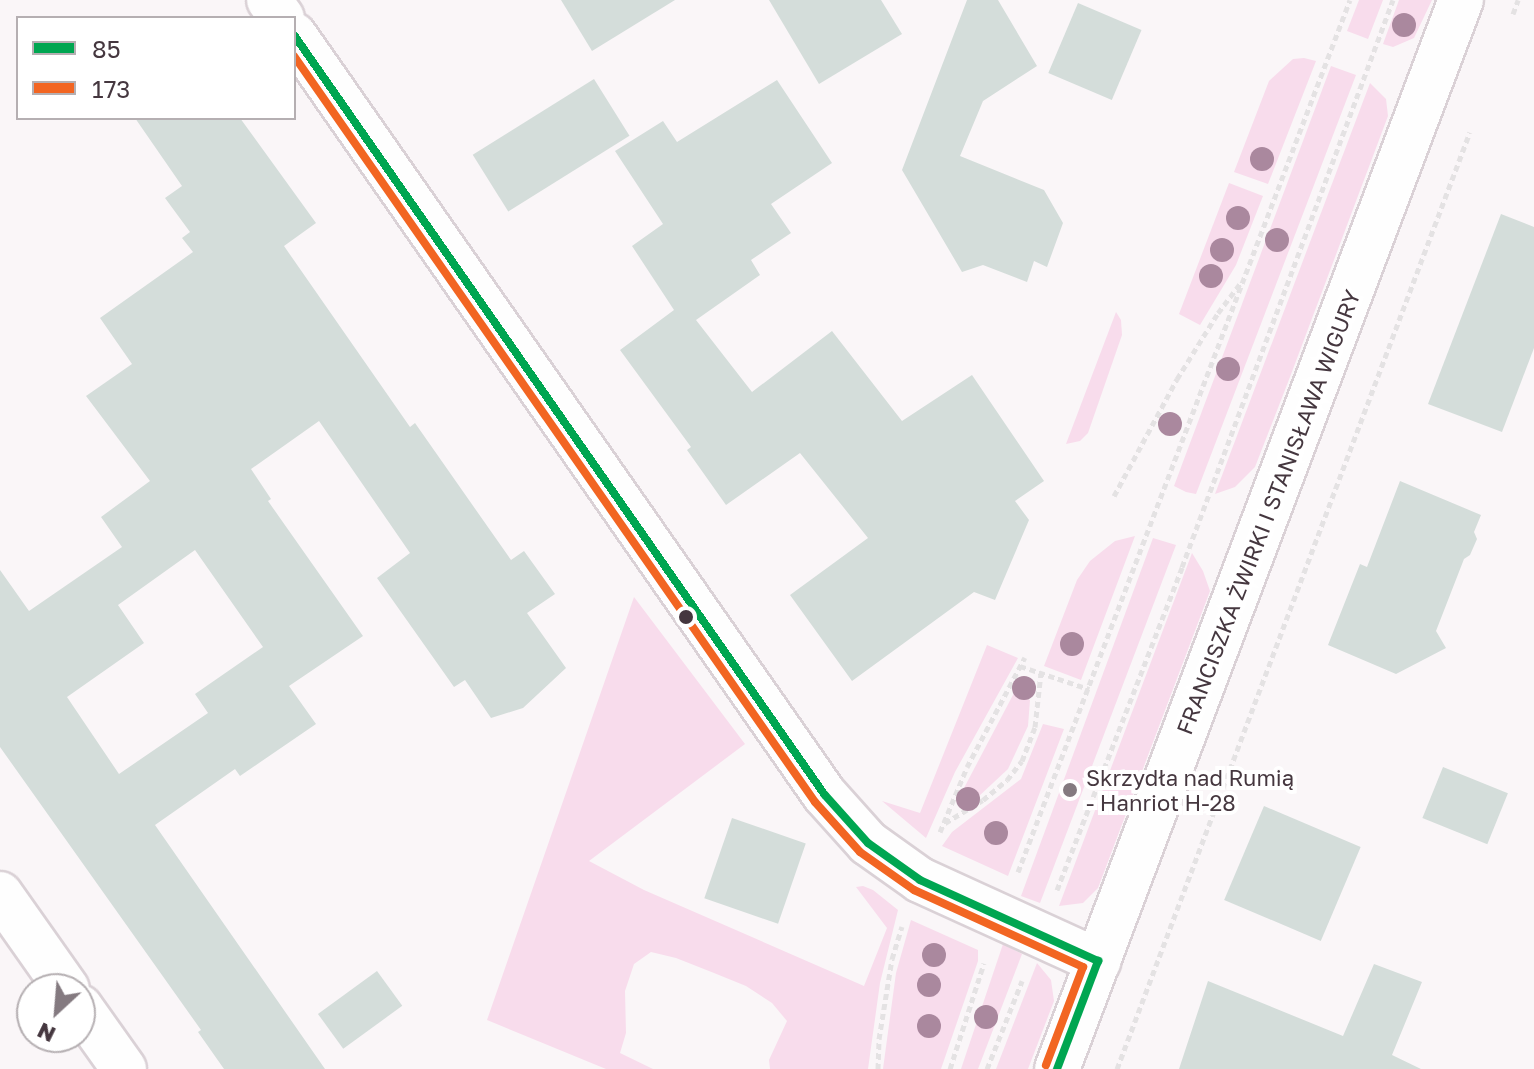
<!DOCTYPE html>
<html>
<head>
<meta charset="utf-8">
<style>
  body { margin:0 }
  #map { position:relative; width:1534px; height:1069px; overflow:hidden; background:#faf6f8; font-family:"Golos Text",sans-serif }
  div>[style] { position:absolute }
  .green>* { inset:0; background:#f8dcec }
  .building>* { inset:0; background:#d4ddda; transform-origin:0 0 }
  .path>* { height:5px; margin-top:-2.5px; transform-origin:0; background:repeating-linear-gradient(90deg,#e4e2e3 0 6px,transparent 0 10px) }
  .roads { filter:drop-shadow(2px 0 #dad1d6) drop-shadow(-2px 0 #dad1d6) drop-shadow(0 2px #dad1d6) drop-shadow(0 -2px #dad1d6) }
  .street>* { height:44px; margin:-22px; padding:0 22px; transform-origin:22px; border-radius:22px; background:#fefefe }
  .secondary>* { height:44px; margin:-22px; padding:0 22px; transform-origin:22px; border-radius:22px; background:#fefefe }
  .bus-1>* { height:8px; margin:-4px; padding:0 4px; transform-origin:4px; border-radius:4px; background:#00a651 }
  .bus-2>* { height:8px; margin:-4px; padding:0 4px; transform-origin:4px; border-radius:4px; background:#f26522 }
  .trees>* { width:24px; height:24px; margin:-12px; border-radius:50%; background:#aa889e }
  .dots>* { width:22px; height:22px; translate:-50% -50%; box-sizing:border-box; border:4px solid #fff; border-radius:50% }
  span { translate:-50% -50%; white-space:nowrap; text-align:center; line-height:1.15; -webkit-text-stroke:8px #fff; paint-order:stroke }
  .street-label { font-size:22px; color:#45373f }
  .poi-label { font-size:22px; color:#45373f }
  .left { translate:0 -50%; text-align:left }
  .legend { position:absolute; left:16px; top:16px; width:280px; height:104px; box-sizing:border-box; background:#fff; border:2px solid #b5afb2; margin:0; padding:10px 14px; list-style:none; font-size:24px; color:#45373f }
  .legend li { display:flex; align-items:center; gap:16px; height:40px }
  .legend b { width:40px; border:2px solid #b5afb2 }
  .north { position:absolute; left:16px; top:973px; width:80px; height:80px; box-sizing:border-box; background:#fff; border:2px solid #b5afb2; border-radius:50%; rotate:206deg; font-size:22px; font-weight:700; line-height:32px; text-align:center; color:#45373f }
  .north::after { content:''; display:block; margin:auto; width:28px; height:36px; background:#847a80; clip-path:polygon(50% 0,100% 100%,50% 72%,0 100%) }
</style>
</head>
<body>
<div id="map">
  <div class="green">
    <i style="clip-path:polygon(1359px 0,1383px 0,1368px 39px,1347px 31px)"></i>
    <i style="clip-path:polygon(1399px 0,1432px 0,1414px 38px,1393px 47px,1383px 44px)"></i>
    <i style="clip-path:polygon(1304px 58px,1316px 61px,1268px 184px,1234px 172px,1269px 81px,1293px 59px)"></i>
    <i style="clip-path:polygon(1331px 66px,1356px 75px,1196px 494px,1186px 492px,1174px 486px)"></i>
    <i style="clip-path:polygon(1370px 83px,1386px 99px,1388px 116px,1290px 377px,1255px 467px,1235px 487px,1215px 494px)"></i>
    <i style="clip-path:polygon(1229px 183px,1263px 196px,1236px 265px,1200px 325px,1179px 314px)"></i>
    <i style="clip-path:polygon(1116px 312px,1121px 320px,1122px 335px,1088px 433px,1080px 441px,1066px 444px)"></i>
    <i style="clip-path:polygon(1135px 536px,1081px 680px,1044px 666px,1077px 580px,1090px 561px,1115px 541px)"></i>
    <i style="clip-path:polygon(1153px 538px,1176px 545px,1040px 903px,1021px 896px)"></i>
    <i style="clip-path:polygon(1192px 553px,1203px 571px,1210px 591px,1098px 888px,1083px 903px,1059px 906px)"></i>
    <i style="clip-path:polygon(634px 597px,745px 744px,589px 861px,644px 890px,864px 986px,887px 928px,856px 887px,863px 886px,873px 890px,898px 910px,880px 983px,868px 1069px,770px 1069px,769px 1060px,787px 1021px,772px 1003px,746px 986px,714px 973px,676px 958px,651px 952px,634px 964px,625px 991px,626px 1033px,620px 1053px,653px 1069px,606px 1069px,487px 1020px)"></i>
    <i style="clip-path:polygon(987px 645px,1018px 658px,955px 772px,926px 838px,882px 801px,920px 813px)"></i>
    <i style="clip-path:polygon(1014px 693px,1030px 700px,1028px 726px,1008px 769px,978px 797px,964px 788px)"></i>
    <i style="clip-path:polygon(1043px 724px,1064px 729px,1008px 876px,942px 846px,952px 832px,1021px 779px)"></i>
    <i style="clip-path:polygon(911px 920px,978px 950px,978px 961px,941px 1069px,883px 1069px,896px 973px)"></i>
    <i style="clip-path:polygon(1003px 944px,1022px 954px,978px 1069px,961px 1069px)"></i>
    <i style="clip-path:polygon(1037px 963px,1051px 980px,1054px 1001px,1028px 1069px,996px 1069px)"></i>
  </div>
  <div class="building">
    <i style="clip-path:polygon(561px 0,675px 0,592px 51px)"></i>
    <i style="clip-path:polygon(769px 0,881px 0,902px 34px,819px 84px)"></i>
    <i style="clip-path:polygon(967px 0,998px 0,1037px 66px,983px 101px,960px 156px,1044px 190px,1063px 223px,1047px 267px,1034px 261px,1027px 282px,983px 265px,962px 272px,902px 170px)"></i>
    <i style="left:1078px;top:3px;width:69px;height:76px;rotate:23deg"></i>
    <i style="left:594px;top:79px;width:67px;height:143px;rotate:58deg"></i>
    <i style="clip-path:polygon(777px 80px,832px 163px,771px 204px,791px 233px,751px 260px,760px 275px,696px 320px,752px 392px,832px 331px,902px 421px,972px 375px,1044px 481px,1015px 501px,1029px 520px,995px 600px,974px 592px,852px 681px,790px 595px,868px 538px,800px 453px,726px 505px,687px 450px,691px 447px,620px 350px,674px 310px,632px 246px,663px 224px,615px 151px,663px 121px,677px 142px)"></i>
    <i style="clip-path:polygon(evenodd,135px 118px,240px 118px,316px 223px,284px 246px,410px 427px,415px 423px,511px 560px,524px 551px,555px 594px,527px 613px,566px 668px,523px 708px,491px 718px,465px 680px,454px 687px,377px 578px,410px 553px,319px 421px,251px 469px,271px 499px,268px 501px,363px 636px,289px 686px,316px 724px,240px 776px,235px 769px,155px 825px,325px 1069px,224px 1069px,198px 1032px,201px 1030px,0 747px,0 570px,29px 611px,122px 547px,101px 517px,150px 481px,86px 396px,132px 364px,100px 318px,193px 252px,182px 238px,190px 232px,165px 198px,182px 186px,135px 118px,195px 550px,263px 647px,195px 694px,208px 713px,119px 774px,67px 697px,144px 643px,118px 605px,195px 550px)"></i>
    <i style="clip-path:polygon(1501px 214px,1534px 227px,1534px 348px,1502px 432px,1428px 404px)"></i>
    <i style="clip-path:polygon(1400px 481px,1481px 515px,1474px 532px,1477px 539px,1470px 555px,1464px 559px,1436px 631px,1446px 648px,1396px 674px,1328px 645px,1360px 564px,1367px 567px)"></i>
    <i style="left:1443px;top:767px;width:70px;height:55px;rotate:22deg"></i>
    <i style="left:1264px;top:806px;width:105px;height:102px;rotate:23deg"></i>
    <i style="left:732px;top:818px;width:78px;height:85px;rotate:19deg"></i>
    <i style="clip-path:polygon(1374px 964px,1422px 982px,1392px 1055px,1421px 1069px,1179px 1069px,1208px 981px,1343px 1036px)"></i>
    <i style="left:377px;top:971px;width:43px;height:73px;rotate:54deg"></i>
  </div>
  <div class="path">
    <i style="left:1513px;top:14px;width:15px;rotate:-70deg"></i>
    <i style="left:1114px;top:496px;width:133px;rotate:-61.7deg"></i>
    <i style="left:1177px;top:379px;width:78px;rotate:-58.2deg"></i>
    <i style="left:1218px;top:313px;width:40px;rotate:-53deg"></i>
    <i style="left:1020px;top:666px;width:73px;rotate:18.4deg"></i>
    <i style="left:945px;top:823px;width:44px;rotate:-31.2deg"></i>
    <i style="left:983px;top:800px;width:31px;rotate:-40deg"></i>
    <i style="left:1007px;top:780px;width:24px;rotate:-52deg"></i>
    <i style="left:1022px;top:761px;width:36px;rotate:-69deg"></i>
    <i style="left:1035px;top:727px;width:54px;rotate:-83.7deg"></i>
    <i style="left:940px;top:832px;width:70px;rotate:-67.4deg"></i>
    <i style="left:967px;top:767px;width:124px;rotate:-62.2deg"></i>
    <i style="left:1018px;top:872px;width:933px;rotate:-69.16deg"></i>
    <i style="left:1057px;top:890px;width:346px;rotate:-68.8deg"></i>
    <i style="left:1182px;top:567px;width:605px;rotate:-69.59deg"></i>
    <i style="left:878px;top:1069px;width:30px;rotate:-88deg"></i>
    <i style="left:879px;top:1039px;width:81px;rotate:-80.8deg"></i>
    <i style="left:892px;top:959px;width:34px;rotate:-73deg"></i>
    <i style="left:950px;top:1069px;width:111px;rotate:-72.2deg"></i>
    <i style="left:987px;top:1069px;width:95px;rotate:-68.3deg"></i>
    <i style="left:1117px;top:1069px;width:1001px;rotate:-69.36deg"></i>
  </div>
  <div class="roads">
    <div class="street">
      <i style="left:0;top:894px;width:116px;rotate:54.8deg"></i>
      <i style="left:80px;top:1007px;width:76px;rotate:54.6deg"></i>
    </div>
    <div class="secondary">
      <i style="left:269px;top:0;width:22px;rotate:54deg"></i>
      <i style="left:294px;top:35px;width:926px;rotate:55.07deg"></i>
      <i style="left:824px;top:794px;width:66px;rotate:48.1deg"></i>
      <i style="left:868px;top:843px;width:64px;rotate:35.4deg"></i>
      <i style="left:920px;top:880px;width:196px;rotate:24.5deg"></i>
      <i style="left:1057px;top:1069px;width:1143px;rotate:-69.3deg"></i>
    </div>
  </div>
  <div class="bus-1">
    <i style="left:294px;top:35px;width:926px;rotate:55.07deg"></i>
    <i style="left:824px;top:794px;width:66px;rotate:48.1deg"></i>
    <i style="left:868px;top:843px;width:64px;rotate:35.4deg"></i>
    <i style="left:920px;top:880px;width:196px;rotate:24.5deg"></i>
    <i style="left:1057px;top:1069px;width:116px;rotate:-69.2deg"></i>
  </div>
  <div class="bus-2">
    <i style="left:294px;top:56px;width:910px;rotate:55.07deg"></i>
    <i style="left:815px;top:802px;width:67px;rotate:48deg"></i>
    <i style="left:860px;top:852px;width:66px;rotate:35.1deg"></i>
    <i style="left:914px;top:890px;width:186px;rotate:24.5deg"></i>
    <i style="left:1083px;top:967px;width:105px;rotate:110.7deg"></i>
  </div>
  <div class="trees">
    <i style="left:1404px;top:25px"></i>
    <i style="left:1262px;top:159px"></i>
    <i style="left:1238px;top:218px"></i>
    <i style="left:1277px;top:240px"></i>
    <i style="left:1222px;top:250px"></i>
    <i style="left:1211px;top:276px"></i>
    <i style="left:1228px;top:369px"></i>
    <i style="left:1170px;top:424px"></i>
    <i style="left:1072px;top:644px"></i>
    <i style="left:1024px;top:688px"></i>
    <i style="left:968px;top:799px"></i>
    <i style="left:996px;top:833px"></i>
    <i style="left:934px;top:955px"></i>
    <i style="left:929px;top:985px"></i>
    <i style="left:986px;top:1017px"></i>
    <i style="left:929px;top:1026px"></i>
  </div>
  <div class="dots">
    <i style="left:686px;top:617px;background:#45373f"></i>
    <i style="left:1070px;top:790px;background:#847a80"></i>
  </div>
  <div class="street-label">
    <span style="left:1268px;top:512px;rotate:-69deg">FRANCISZKA ŻWIRKI I STANISŁAWA WIGURY</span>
  </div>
  <div class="poi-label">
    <span class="left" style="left:1086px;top:790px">Skrzydła nad Rumią<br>- Hanriot H-28</span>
  </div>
  <ul class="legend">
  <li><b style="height:10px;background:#00a651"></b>85</li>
  <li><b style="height:10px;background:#f26522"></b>173</li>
  </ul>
  <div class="north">N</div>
</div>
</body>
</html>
